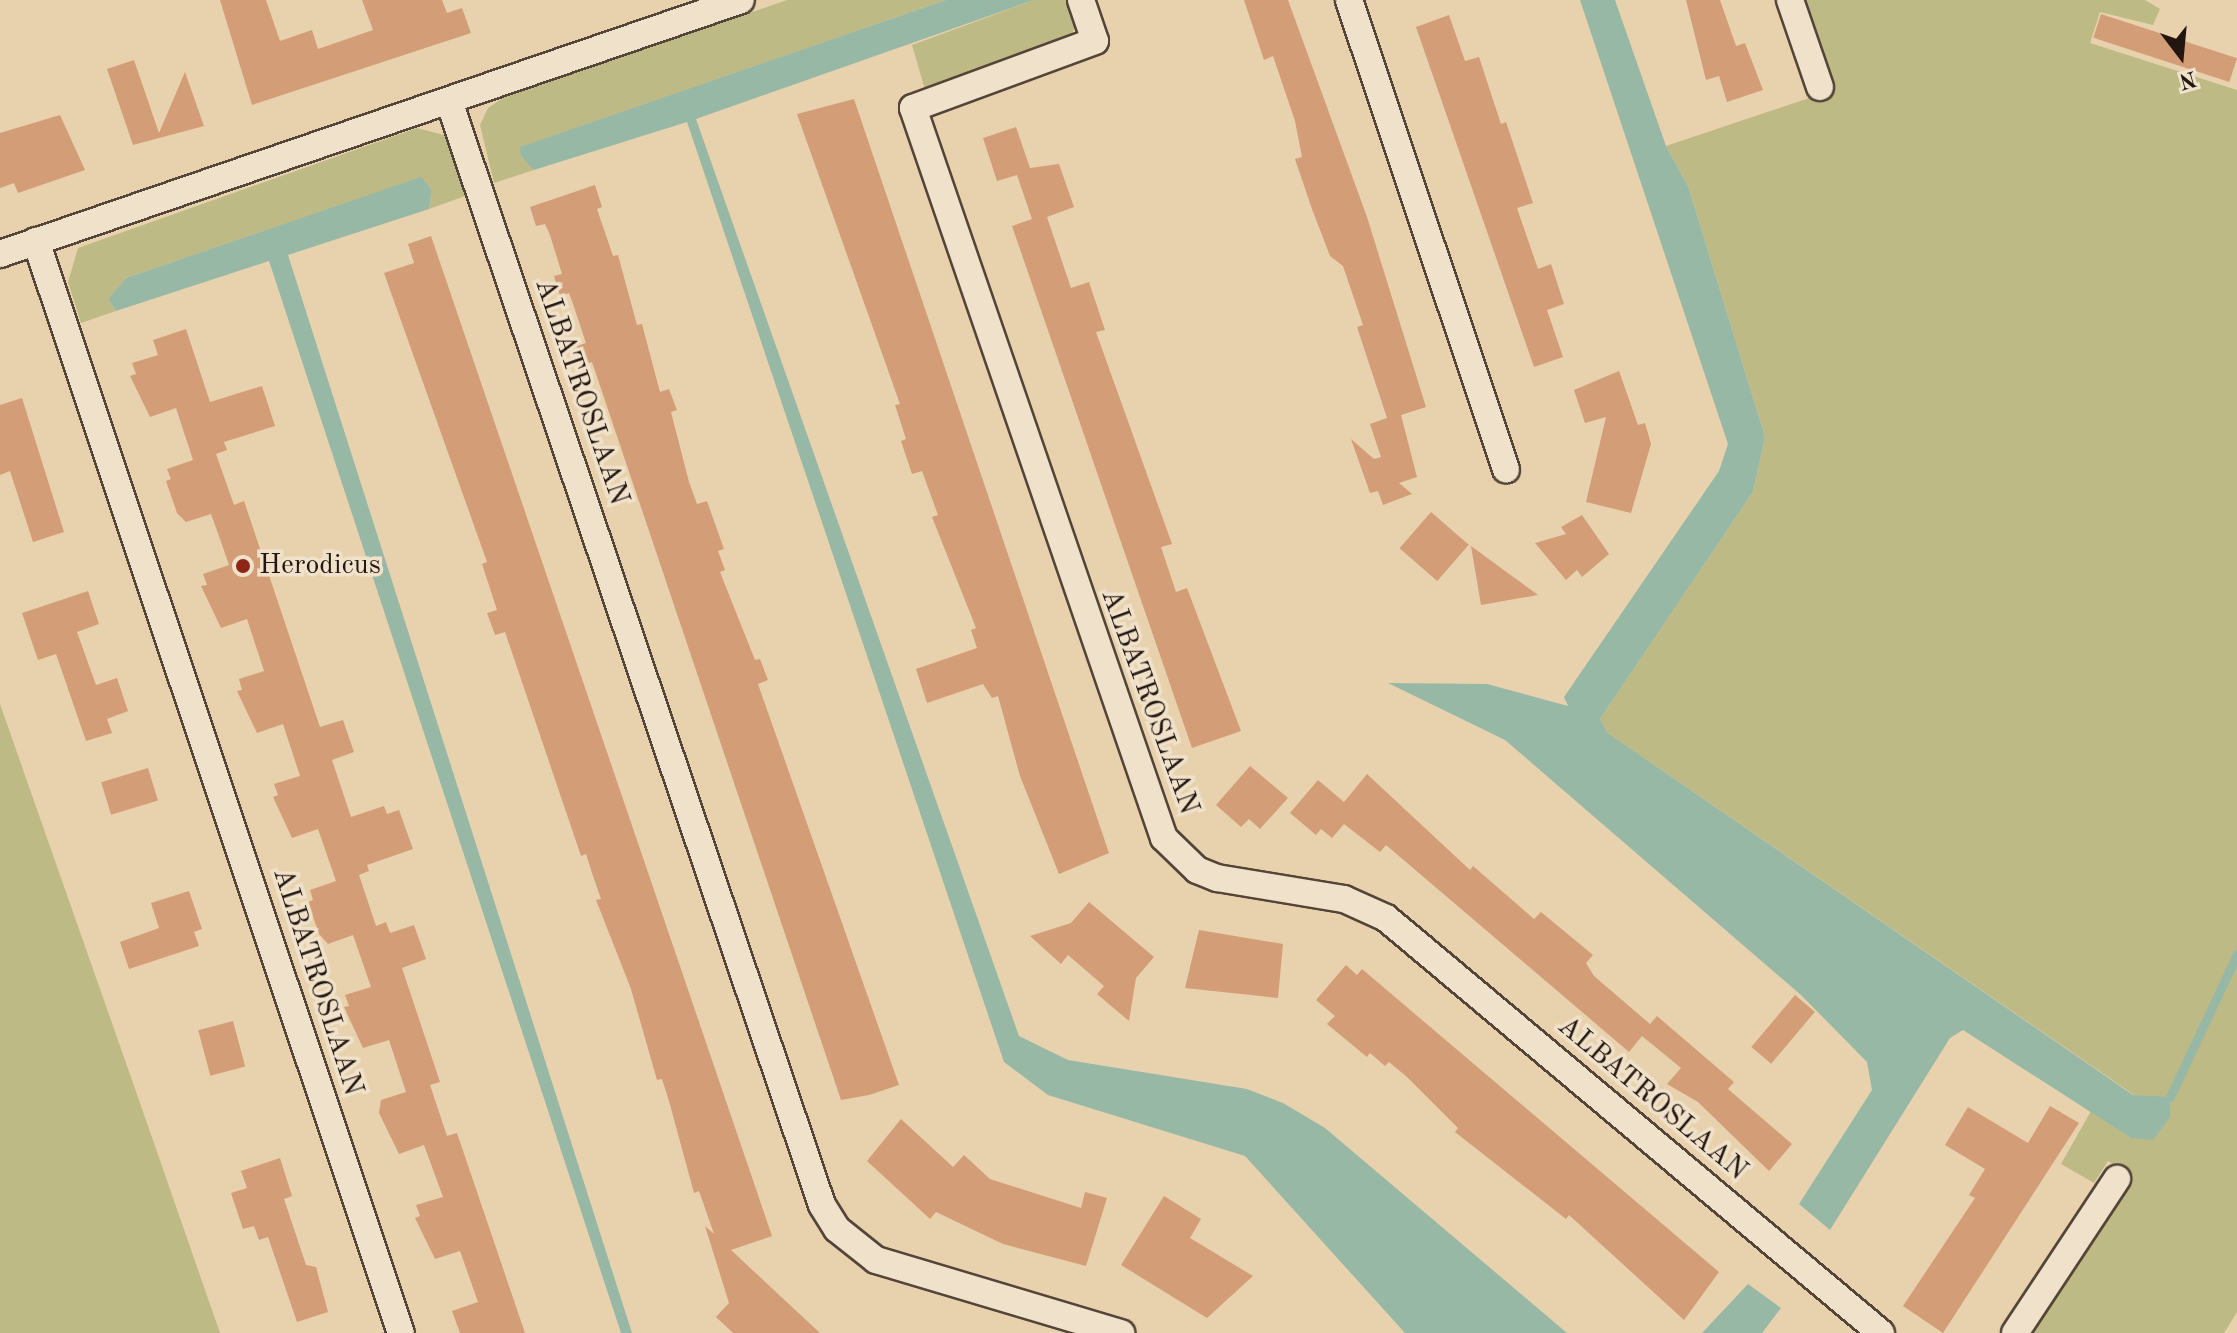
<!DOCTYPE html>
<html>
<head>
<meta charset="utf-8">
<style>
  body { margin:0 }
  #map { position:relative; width:2237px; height:1333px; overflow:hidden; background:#e8d2ae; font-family:"Old Standard TT",serif }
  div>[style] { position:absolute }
  .green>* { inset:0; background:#bdba85 }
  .water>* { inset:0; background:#98b8a6 }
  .stream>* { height:9px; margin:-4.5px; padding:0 4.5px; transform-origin:4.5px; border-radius:4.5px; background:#98b8a6 }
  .building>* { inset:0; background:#d39d77; transform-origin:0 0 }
  .roads { filter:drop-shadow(2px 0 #544538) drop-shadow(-2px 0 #544538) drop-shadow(0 2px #544538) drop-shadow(0 -2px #544538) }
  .street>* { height:26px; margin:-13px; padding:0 13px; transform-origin:13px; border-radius:13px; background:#f0e2ca }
  .dots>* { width:22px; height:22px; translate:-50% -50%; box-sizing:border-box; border:4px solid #f0e2ca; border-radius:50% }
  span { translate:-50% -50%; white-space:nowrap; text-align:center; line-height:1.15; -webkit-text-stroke:7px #f0e2ca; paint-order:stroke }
  .street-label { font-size:28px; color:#231610 }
  .poi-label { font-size:28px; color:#231610 }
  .left { translate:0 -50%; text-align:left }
  .north { position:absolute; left:2141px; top:16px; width:80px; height:80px; -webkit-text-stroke:6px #f0e2ca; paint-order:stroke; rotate:164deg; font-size:22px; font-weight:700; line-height:32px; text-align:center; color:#231610 }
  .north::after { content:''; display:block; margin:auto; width:28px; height:36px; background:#231610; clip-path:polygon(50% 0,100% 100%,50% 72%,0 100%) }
</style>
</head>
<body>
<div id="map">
  <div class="green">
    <i style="clip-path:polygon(787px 0,946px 0,521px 147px,534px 170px,494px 183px,480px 125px,488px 108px,503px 98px)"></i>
    <i style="clip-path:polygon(1034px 0,1071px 0,1078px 19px,1072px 34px,1054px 47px,926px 93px,912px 45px)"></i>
    <i style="clip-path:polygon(1806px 0,2145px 0,2160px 9px,2153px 25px,2100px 12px,2090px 43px,2237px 90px,2237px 1312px,2224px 1333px,2023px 1333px,2124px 1172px,2108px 1161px,2094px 1183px,2061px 1164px,2091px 1111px,2131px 1138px,2152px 1100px,2134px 1095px,1608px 733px,1600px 719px,1753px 492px,1765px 437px,1688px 186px,1666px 146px,1833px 90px)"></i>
    <i style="clip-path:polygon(417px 128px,444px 135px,468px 195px,429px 209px,432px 190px,420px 178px,126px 278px,108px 299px,116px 311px,81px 323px,68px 282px,78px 248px)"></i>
    <i style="clip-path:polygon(0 704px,140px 1103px,220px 1333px,0 1333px)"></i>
  </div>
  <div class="water">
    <i style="clip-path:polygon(946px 0,1034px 0,696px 119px,1019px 1036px,1068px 1060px,1247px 1089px,1283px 1103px,1325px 1128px,1567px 1333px,1405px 1333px,1245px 1156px,1048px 1095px,1004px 1062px,687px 122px,534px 170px,521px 156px,520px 147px)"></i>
    <i style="clip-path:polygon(1580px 0,1615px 0,1666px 146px,1688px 186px,1765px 437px,1753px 492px,1600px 719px,1608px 733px,2133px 1095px,2170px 1097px,2170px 1117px,2153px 1140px,2131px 1138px,1963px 1030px,1950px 1038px,1830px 1230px,1799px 1204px,1872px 1090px,1867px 1062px,1801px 995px,1505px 740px,1388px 683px,1487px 684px,1568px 706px,1564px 697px,1719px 471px,1728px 444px)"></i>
    <i style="clip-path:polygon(421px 177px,432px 190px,429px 209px,288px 255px,632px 1333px,621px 1333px,269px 261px,116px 311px,108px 299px,126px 278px)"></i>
    <i style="clip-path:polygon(1748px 1284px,1781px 1308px,1762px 1333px,1702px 1333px)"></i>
  </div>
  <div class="stream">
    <i style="left:2170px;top:1097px;width:158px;rotate:-64.9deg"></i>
  </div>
  <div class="building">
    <i style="clip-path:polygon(220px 0,266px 0,280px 41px,312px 30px,318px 49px,373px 30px,362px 0,442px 0,447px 13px,462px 8px,471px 33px,252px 105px)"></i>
    <i style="clip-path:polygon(1244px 0,1288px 0,1367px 217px,1426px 407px,1401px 415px,1417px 477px,1399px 483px,1412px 494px,1383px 505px,1378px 491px,1370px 493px,1351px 439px,1374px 459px,1381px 457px,1370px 424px,1387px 418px,1357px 327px,1363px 325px,1343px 266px,1330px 256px,1312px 209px,1295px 159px,1302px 157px,1295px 121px,1273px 56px,1264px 60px)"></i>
    <i style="clip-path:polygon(1686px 0,1720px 0,1736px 46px,1745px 43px,1763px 90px,1727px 102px,1719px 76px,1706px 80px)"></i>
    <i style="left:2101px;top:14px;width:143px;height:25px;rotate:18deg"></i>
    <i style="clip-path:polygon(1449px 15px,1465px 61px,1479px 57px,1501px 124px,1506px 122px,1533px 203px,1517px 208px,1538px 269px,1551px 264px,1564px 304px,1547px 310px,1563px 357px,1534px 367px,1416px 27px)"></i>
    <i style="clip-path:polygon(134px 60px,159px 133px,185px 72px,204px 126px,133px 145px,107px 69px)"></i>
    <i style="clip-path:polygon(854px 99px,1109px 853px,1059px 874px,1020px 776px,998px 696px,992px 698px,983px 684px,927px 703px,916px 669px,977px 648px,971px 630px,976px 628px,932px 517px,938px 515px,922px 471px,912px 474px,901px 441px,906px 439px,895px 405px,900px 404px,797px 114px)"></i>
    <i style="clip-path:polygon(60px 115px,85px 170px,18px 193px,14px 183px,0 188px,0 133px)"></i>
    <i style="clip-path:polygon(1016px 127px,1030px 168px,1059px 164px,1074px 207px,1047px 217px,1071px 288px,1089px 282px,1105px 330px,1096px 332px,1172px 544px,1161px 547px,1176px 592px,1187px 588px,1241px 731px,1192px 748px,1012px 226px,1032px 219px,1017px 175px,997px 181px,983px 138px)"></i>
    <i style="clip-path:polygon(595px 185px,602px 207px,597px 209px,613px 256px,618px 255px,637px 325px,642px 324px,660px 392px,669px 389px,677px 410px,671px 412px,689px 482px,697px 504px,707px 501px,724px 549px,718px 551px,725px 570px,720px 572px,755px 660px,760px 659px,768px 680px,758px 684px,899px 1085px,869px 1095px,841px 1100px,592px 362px,583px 365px,577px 346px,586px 343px,573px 304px,569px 293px,560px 296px,554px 276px,562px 274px,550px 235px,545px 224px,536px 226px,530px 207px)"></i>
    <i style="clip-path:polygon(431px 236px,772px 1236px,731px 1250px,820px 1333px,733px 1333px,716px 1317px,729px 1303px,705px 1226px,714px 1234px,699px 1191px,694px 1193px,669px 1101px,662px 1079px,657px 1080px,631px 989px,596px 900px,601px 899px,593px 876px,586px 854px,581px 856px,505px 632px,495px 635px,487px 613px,497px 610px,482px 564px,487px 562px,384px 273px,414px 263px,408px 244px)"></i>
    <i style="clip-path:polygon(186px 329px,210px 402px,262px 386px,275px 426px,224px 442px,227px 450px,216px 454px,234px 505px,244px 501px,320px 727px,343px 720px,354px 752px,332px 760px,351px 817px,384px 806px,387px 814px,399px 810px,413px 849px,367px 865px,369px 871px,359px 875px,376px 926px,386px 922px,390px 933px,414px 925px,426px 959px,402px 968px,440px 1082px,430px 1085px,447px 1136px,457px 1133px,525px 1333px,460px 1333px,452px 1311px,478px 1302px,460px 1251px,435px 1259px,415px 1218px,420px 1216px,416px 1205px,443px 1197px,424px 1145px,399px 1154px,379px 1113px,381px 1100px,406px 1092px,389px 1040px,363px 1048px,344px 1007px,349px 1006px,345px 995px,371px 987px,353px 935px,328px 944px,319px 934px,308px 902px,313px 900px,310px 890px,336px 881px,318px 829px,292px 838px,273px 797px,278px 795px,274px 784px,300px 776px,283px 724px,257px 733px,237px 691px,242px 690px,239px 679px,264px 671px,247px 619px,221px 628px,201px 586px,207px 585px,203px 574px,229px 565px,220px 539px,211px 514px,186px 522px,177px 513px,166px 481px,171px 479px,167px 469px,193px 460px,176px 408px,150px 417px,130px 376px,136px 374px,132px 363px,158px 355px,153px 340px)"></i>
    <i style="clip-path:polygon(1619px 371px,1638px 425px,1645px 423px,1651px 444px,1631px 513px,1586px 502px,1606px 417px,1585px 423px,1574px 390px)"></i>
    <i style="clip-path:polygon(22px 398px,64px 532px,33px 542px,10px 471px,0 475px,0 405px)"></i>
    <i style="left:1431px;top:512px;width:50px;height:48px;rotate:41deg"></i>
    <i style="clip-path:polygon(1582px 515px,1609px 554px,1582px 577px,1577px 570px,1566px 580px,1535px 543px,1566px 534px,1561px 527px)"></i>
    <i style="clip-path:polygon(1471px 546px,1538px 595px,1481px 605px)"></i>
    <i style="clip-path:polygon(88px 591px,99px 624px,77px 632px,96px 685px,117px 678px,128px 711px,107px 719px,112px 733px,86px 741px,56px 654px,38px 660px,22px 613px)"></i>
    <i style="clip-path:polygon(1250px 766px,1288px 798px,1260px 829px,1249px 819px,1241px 827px,1216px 805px)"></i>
    <i style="left:148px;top:768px;width:34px;height:49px;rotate:73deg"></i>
    <i style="clip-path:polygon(1367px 774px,1470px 870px,1473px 866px,1534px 919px,1541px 912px,1593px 955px,1586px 963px,1594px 976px,1650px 1024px,1657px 1016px,1734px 1082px,1728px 1089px,1792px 1144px,1769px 1171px,1698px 1102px,1667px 1084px,1681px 1068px,1642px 1036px,1629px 1052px,1386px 845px,1380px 852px,1344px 824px,1332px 838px,1321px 829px,1316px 835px,1290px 813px,1318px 780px,1344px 802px)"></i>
    <i style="clip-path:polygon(189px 891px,202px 929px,194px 932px,199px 946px,129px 969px,120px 942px,159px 928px,151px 903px)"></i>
    <i style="clip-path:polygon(1089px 902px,1154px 957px,1136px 978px,1129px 1021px,1097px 994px,1104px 986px,1068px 955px,1061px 964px,1030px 936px,1071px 923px)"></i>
    <i style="clip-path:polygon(1199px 930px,1283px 944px,1278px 998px,1185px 988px)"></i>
    <i style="clip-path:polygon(1346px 965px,1357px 975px,1362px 969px,1719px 1272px,1684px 1320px,1569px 1215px,1566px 1219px,1455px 1132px,1458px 1128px,1407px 1077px,1389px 1062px,1385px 1066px,1370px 1053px,1367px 1057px,1327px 1024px,1335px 1016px,1316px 1000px)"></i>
    <i style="left:1795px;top:995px;width:26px;height:68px;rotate:40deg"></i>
    <i style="left:233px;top:1021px;width:47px;height:36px;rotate:75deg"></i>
    <i style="clip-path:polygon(2050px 1106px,2079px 1123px,1943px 1333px,1903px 1306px,1975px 1198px,1969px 1195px,1985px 1169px,1945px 1145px,1968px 1107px,2028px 1143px)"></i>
    <i style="clip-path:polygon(901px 1119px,953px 1167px,964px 1155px,990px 1179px,1081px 1208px,1085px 1192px,1107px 1198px,1086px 1266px,1003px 1244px,936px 1212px,930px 1219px,867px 1161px)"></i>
    <i style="clip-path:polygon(280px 1158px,292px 1196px,284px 1199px,306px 1265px,316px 1267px,328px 1312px,297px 1322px,268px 1237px,259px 1240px,254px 1226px,243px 1229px,231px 1193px,247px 1188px,241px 1171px)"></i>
    <i style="clip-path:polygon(1164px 1196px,1201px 1219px,1190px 1238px,1253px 1276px,1207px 1318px,1121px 1265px)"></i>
  </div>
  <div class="roads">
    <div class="street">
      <i style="left:1081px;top:0;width:43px;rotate:71.1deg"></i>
      <i style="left:1095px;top:41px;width:194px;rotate:159.8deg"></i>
      <i style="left:913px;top:108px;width:772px;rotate:71.03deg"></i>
      <i style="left:1164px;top:838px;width:46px;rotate:44.1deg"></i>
      <i style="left:1197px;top:870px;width:22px;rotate:22deg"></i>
      <i style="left:1217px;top:878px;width:129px;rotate:9.4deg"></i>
      <i style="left:1344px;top:899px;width:46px;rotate:24.3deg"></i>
      <i style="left:1386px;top:918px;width:646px;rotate:39.98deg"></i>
      <i style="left:1349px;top:0;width:495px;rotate:71.5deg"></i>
      <i style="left:1790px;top:0;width:92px;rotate:71deg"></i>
      <i style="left:449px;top:101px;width:1165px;rotate:71.33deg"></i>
      <i style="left:822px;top:1205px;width:28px;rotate:58deg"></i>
      <i style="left:837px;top:1229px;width:50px;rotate:38.5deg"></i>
      <i style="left:876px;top:1260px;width:256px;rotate:16.6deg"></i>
      <i style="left:36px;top:241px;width:1151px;rotate:71.52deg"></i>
      <i style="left:0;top:254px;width:783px;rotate:-18.92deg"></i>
      <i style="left:2015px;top:1333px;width:185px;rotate:-56.5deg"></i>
    </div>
  </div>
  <div class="dots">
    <i style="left:243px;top:566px;background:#8f2418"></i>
  </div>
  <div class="street-label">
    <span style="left:581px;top:392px;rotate:71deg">ALBATROSLAAN</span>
    <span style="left:1149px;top:702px;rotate:70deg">ALBATROSLAAN</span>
    <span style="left:317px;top:982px;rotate:72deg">ALBATROSLAAN</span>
    <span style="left:1652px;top:1099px;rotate:40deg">ALBATROSLAAN</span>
  </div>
  <div class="poi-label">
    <span class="left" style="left:259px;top:566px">Herodicus</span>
  </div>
  <div class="north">N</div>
</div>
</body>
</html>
